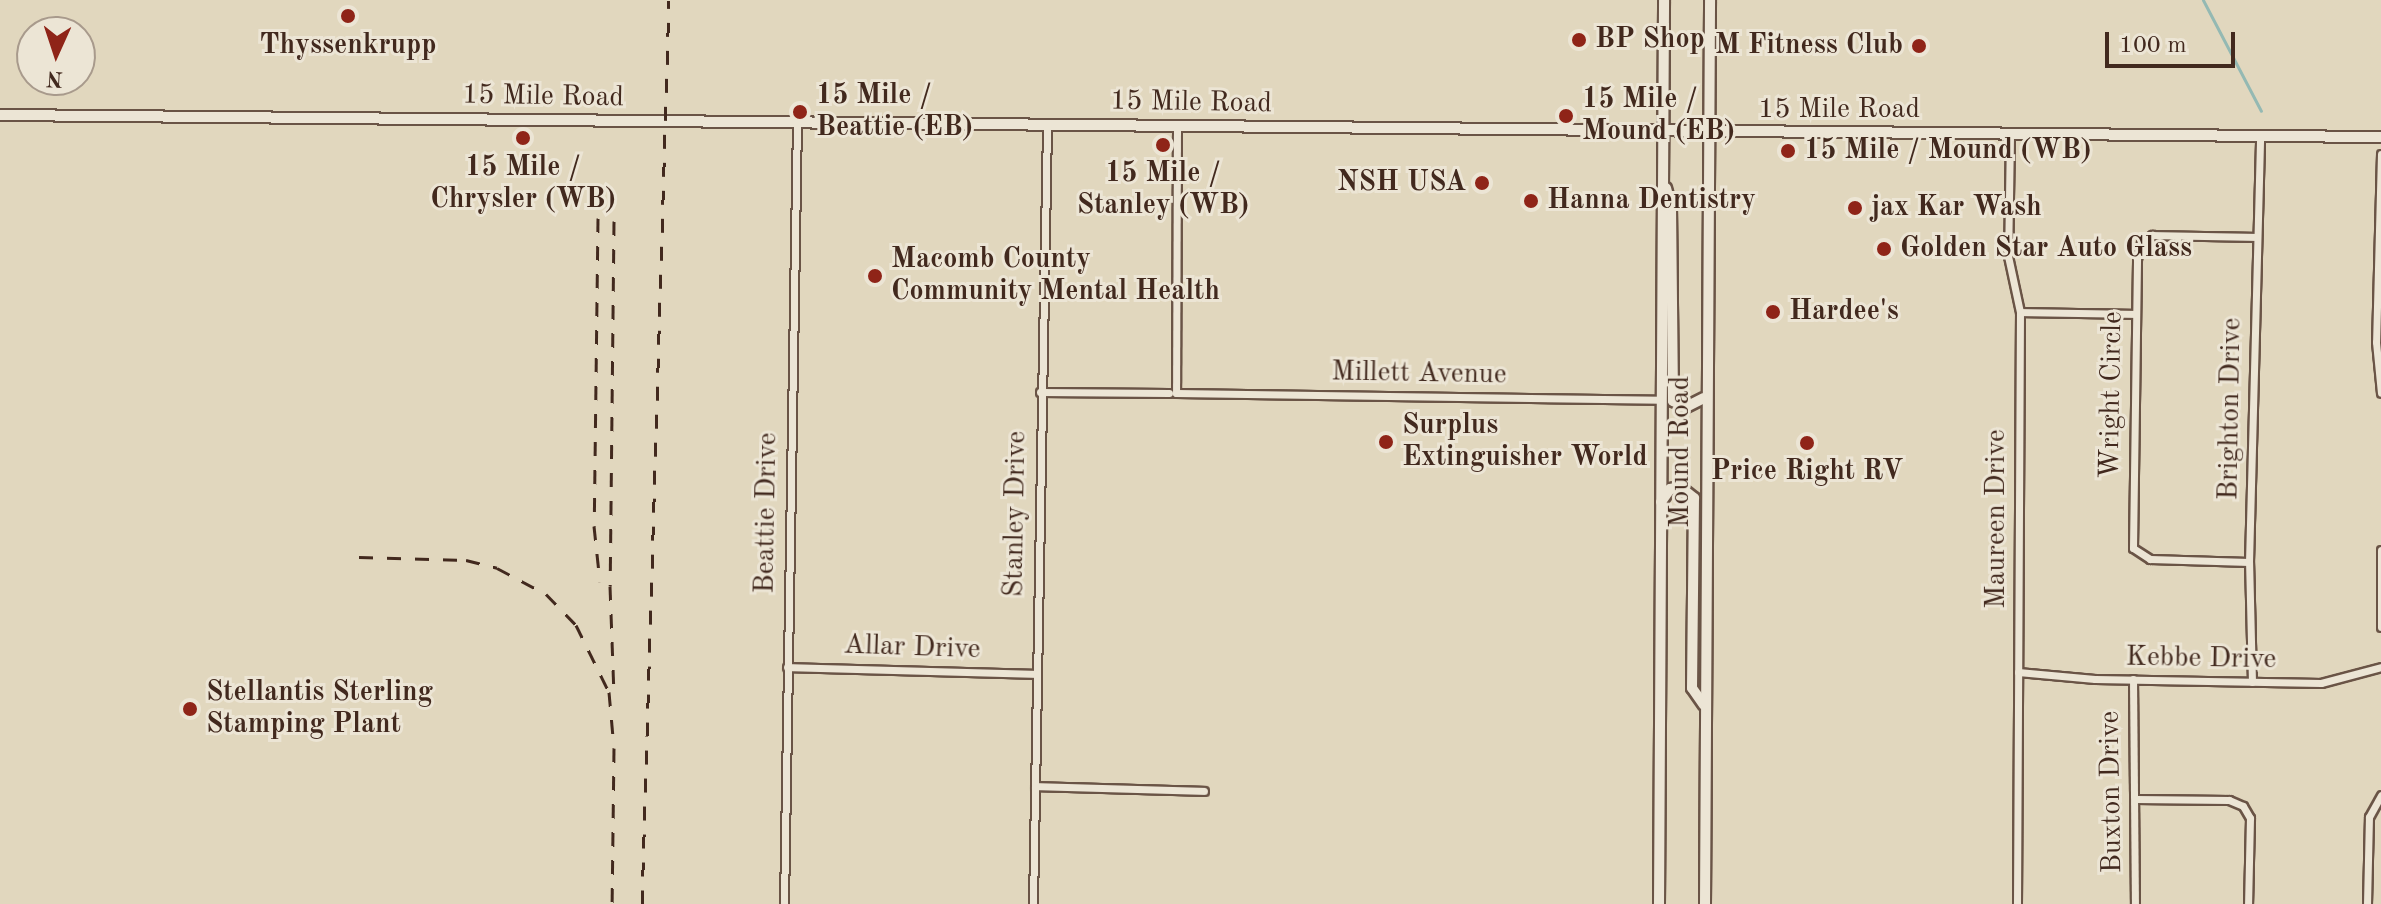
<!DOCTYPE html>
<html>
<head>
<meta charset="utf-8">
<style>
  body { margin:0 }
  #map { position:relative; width:2381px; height:904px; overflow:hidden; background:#e1d7be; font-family:"Old Standard TT",serif }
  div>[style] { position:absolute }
  .stream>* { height:3px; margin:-1.5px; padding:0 1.5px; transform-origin:1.5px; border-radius:1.5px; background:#94b9b3 }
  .roads { filter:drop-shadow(2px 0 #6a5446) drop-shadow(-2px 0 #6a5446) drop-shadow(0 2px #6a5446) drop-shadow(0 -2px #6a5446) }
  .street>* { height:7px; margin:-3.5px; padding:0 3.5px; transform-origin:3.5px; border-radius:3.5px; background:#ece5d5 }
  .secondary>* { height:10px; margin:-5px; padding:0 5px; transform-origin:5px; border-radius:5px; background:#ece5d5 }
  .rail>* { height:3px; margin-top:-1.5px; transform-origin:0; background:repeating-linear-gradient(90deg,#42291e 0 14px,transparent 0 28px) }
  .dots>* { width:22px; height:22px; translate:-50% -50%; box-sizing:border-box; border:4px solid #ece5d5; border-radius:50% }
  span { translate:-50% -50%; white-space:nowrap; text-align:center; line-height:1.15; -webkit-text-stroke:6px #ece5d5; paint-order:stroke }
  .poi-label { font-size:28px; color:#42291e; font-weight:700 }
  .left { translate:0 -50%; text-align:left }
  .right { translate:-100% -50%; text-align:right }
  .street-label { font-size:28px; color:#42291e }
  .north { position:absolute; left:16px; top:16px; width:80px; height:80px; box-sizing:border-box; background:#ece5d5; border:2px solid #a89a8c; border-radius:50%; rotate:183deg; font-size:22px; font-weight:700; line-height:32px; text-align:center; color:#42291e }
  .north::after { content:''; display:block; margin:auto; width:28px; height:36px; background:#8f2418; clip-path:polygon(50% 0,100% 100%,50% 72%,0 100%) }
  .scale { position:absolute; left:2105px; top:32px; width:130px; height:36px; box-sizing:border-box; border:4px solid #42291e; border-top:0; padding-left:10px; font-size:24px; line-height:28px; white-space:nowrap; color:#42291e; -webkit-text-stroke:6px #ece5d5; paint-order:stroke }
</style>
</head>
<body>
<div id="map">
  <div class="stream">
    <i style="left:2203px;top:0;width:125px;rotate:62.4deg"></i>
  </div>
  <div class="roads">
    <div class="street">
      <i style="left:1177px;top:126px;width:267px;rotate:90.2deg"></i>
      <i style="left:1176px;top:393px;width:485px;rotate:0.8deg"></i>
      <i style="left:2010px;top:135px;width:121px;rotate:90.9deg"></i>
      <i style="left:2008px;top:256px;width:57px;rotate:77.9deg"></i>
      <i style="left:2020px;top:312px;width:592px;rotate:90.29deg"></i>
      <i style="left:2381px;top:154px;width:188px;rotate:91.5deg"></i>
      <i style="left:2376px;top:342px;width:51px;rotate:84.4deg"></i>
      <i style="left:2020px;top:312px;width:116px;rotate:1deg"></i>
      <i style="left:1040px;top:392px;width:129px;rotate:0.4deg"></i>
      <i style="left:2381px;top:550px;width:77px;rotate:90deg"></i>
      <i style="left:2249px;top:562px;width:99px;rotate:-178.3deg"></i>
      <i style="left:2150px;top:559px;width:20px;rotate:-147deg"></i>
      <i style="left:2133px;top:548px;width:289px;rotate:-89.2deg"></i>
      <i style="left:2137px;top:259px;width:16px;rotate:-76deg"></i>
      <i style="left:2141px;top:243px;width:14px;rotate:-36deg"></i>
      <i style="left:2152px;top:235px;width:104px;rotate:1.1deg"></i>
      <i style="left:787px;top:667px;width:249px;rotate:1.6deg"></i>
      <i style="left:2018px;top:672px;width:77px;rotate:5.2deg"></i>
      <i style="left:2095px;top:679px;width:226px;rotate:1deg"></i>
      <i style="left:2321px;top:683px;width:62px;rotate:-14.9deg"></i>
      <i style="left:2133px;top:679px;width:225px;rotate:89.5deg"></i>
      <i style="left:2252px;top:682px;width:120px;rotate:-91.4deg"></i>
      <i style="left:2249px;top:562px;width:425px;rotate:-88.5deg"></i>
      <i style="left:1035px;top:786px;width:169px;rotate:1.7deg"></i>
      <i style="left:2136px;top:799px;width:93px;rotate:0.6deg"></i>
      <i style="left:2229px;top:800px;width:15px;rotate:23deg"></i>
      <i style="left:2243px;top:806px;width:14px;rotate:60deg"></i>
      <i style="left:2250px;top:818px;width:86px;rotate:91.3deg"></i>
      <i style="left:784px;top:904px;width:781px;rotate:-89.05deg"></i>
      <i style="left:1033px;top:904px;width:779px;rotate:-88.97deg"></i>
      <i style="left:2367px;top:904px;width:87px;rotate:-88.7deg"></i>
      <i style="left:2369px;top:817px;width:25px;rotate:-61deg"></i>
    </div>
    <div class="secondary">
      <i style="left:0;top:115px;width:2381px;rotate:0.53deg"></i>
      <i style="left:1666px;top:188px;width:20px;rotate:75deg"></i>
      <i style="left:1671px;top:207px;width:194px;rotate:89.4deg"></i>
      <i style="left:1673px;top:401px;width:14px;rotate:25deg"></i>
      <i style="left:1686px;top:407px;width:20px;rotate:-27deg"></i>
      <i style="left:1661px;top:502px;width:16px;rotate:-55deg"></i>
      <i style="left:1670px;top:489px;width:10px;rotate:-11deg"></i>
      <i style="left:1680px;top:487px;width:18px;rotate:38deg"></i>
      <i style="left:1694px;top:498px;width:190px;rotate:90.6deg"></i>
      <i style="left:1692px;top:688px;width:21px;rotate:55deg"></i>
      <i style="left:1659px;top:904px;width:904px;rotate:-89.68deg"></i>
      <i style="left:1705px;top:904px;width:904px;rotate:-89.68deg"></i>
    </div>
  </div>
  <div class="rail">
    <i style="left:598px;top:218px;width:308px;rotate:90.7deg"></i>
    <i style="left:594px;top:526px;width:56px;rotate:83.9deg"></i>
    <i style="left:614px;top:221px;width:365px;rotate:90.6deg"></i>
    <i style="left:610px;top:586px;width:108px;rotate:87.9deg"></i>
    <i style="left:359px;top:557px;width:107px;rotate:1.6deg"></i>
    <i style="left:466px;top:560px;width:32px;rotate:14deg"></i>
    <i style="left:497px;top:568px;width:55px;rotate:28deg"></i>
    <i style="left:546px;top:594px;width:43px;rotate:45.9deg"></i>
    <i style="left:576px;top:625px;width:75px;rotate:63.8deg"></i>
    <i style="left:609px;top:692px;width:56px;rotate:84.9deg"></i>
    <i style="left:614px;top:748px;width:156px;rotate:90.7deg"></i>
    <i style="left:642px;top:904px;width:904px;rotate:-88.29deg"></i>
  </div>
  <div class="dots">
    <i style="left:348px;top:16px;background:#8f2418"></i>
    <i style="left:1579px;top:40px;background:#8f2418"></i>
    <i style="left:1919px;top:46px;background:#8f2418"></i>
    <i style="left:800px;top:112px;background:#8f2418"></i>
    <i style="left:1566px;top:116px;background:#8f2418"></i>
    <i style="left:523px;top:138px;background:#8f2418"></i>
    <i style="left:1163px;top:145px;background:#8f2418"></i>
    <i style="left:1788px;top:151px;background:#8f2418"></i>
    <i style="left:1482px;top:183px;background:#8f2418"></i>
    <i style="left:1531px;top:201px;background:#8f2418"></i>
    <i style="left:1855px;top:208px;background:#8f2418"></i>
    <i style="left:1884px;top:249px;background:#8f2418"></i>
    <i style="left:875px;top:276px;background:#8f2418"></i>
    <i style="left:1773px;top:312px;background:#8f2418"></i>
    <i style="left:1386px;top:442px;background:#8f2418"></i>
    <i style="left:1807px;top:443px;background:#8f2418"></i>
    <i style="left:190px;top:709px;background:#8f2418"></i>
  </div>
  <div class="poi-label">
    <span class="left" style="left:1595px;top:40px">BP Shop</span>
    <span style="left:348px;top:46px">Thyssenkrupp</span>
    <span class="right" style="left:1903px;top:46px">M Fitness Club</span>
    <span class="left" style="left:816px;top:112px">15 Mile /<br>Beattie (EB)</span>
    <span class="left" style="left:1582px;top:116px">15 Mile /<br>Mound (EB)</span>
    <span class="left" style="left:1804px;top:151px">15 Mile / Mound (WB)</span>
    <span style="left:523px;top:184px">15 Mile /<br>Chrysler (WB)</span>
    <span style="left:1163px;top:190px">15 Mile /<br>Stanley (WB)</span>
    <span class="right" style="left:1466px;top:183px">NSH USA</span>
    <span class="left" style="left:1547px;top:201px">Hanna Dentistry</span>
    <span class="left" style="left:1871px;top:208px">jax Kar Wash</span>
    <span class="left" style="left:1900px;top:249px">Golden Star Auto Glass</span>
    <span class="left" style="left:891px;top:276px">Macomb County<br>Community Mental Health</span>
    <span class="left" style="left:1789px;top:312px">Hardee's</span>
    <span class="left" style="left:1402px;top:442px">Surplus<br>Extinguisher World</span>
    <span style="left:1807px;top:472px">Price Right RV</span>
    <span class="left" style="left:206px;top:709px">Stellantis Sterling<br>Stamping Plant</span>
  </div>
  <div class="street-label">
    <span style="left:543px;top:97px;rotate:1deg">15 Mile Road</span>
    <span style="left:1191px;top:103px;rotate:1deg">15 Mile Road</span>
    <span style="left:1839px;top:110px">15 Mile Road</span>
    <span style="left:1419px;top:374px;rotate:1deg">Millett Avenue</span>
    <span style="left:2112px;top:395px;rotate:-89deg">Wright Circle</span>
    <span style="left:2231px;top:409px;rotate:-89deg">Brighton Drive</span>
    <span style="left:1681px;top:452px;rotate:-90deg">Mound Road</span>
    <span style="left:767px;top:513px;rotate:-89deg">Beattie Drive</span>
    <span style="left:1016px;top:514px;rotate:-89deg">Stanley Drive</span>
    <span style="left:1997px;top:519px;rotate:-90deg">Maureen Drive</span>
    <span style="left:912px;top:648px;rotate:2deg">Allar Drive</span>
    <span style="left:2201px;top:659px;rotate:1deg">Kebbe Drive</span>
    <span style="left:2112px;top:792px;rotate:-91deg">Buxton Drive</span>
  </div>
  <div class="north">N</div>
  <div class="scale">100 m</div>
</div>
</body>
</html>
